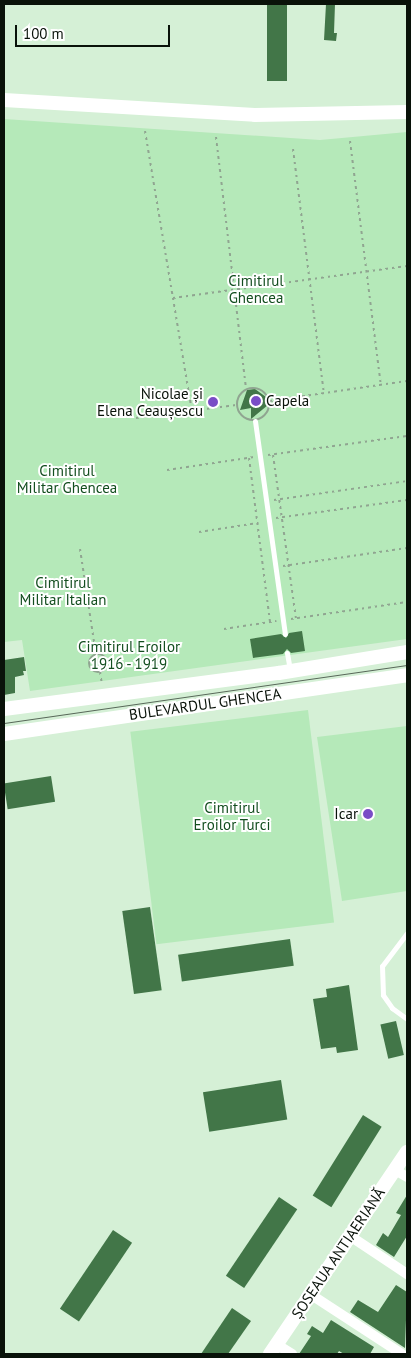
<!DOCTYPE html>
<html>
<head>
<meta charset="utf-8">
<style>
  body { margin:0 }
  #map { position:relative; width:411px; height:1358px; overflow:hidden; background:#d5f0d6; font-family:"PT Sans",sans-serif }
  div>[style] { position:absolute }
  .green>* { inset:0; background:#b5e9b9; transform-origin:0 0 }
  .building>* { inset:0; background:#427648; transform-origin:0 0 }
  .path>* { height:2px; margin-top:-1px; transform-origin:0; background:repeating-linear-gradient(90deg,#90a591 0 2.5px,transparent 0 6.5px) }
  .path>.ring { margin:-1px; padding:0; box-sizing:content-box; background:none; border:2px solid #90a591; border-radius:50% }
  .service>* { height:5px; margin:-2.5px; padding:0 2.5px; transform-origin:2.5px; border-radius:2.5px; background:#fff }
  .minor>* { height:10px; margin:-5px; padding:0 5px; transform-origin:5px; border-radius:5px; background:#fff }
  .secondary>* { height:14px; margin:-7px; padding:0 7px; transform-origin:7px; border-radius:7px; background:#fff }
  .tram>* { height:1px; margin:-0.5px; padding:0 0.5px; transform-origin:0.5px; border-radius:0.5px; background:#586859 }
  .dots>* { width:14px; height:14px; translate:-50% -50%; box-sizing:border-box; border:2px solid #fff; border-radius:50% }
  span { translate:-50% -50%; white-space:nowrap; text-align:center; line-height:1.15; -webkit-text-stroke:4px #fff; paint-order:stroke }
  .park-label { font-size:15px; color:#134e1f }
  .poi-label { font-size:15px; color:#091209 }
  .right { translate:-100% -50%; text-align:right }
  .left { translate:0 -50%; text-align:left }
  .street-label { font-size:15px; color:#091209 }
  .frame { position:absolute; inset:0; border:5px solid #091209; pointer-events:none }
  .scale { position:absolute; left:15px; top:25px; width:155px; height:22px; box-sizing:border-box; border:2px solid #091209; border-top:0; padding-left:6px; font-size:15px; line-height:18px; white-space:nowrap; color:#091209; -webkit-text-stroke:4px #fff; paint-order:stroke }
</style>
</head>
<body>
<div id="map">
  <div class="green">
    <i style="clip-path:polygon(4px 119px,320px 140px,407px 132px,407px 639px,30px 691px,22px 640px,4px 642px)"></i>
    <i style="left:308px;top:710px;width:214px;height:179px;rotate:83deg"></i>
    <i style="clip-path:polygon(407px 726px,407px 891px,342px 901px,317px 737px)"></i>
  </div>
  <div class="building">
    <i style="left:267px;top:4px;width:20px;height:77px"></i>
    <i style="clip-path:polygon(326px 4px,335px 4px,334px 33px,337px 33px,336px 41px,324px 40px)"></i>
    <i style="clip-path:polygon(255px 389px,266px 397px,268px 405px,251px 419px,251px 408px,240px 410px,247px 390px)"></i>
    <i style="clip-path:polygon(302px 631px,305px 651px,291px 653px,287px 649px,283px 654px,253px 658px,250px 639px,281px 634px,286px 638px,289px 633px)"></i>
    <i style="clip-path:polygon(24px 657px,26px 671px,23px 671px,24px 675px,15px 677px,15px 693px,4px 695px,4px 660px)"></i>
    <i style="left:51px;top:776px;width:26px;height:48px;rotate:81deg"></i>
    <i style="left:150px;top:907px;width:84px;height:28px;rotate:82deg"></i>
    <i style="left:290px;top:939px;width:27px;height:113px;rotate:82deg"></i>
    <i style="clip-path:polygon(349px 985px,358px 1050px,337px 1053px,336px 1047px,321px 1049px,313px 999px,327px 997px,326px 989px)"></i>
    <i style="left:396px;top:1021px;width:35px;height:16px;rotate:77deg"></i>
    <i style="left:281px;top:1080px;width:40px;height:79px;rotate:81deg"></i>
    <i style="left:363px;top:1115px;width:22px;height:95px;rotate:32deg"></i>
    <i style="clip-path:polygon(407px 1195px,407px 1236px,394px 1257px,376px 1245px,383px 1233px,388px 1237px,401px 1215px,396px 1213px)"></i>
    <i style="left:279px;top:1197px;width:22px;height:95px;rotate:34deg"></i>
    <i style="left:113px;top:1230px;width:23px;height:95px;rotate:34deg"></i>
    <i style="clip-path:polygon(396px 1285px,407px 1292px,405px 1348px,350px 1312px,358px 1300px,378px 1312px)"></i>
    <i style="clip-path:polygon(232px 1308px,251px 1321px,228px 1354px,201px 1354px)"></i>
    <i style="clip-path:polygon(331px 1320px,374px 1347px,370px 1354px,344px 1354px,339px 1351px,337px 1354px,299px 1354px,311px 1336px,307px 1334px,312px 1326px,323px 1333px)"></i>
  </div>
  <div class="path">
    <i style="left:145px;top:131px;width:284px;rotate:80.5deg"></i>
    <i style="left:407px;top:135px;width:3px;rotate:90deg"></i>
    <i style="left:216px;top:137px;width:254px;rotate:83.2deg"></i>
    <i style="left:350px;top:141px;width:246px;rotate:82.8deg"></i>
    <i style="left:293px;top:149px;width:246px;rotate:82.8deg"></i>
    <i style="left:173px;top:298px;width:236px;rotate:-7.8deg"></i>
    <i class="ring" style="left:237px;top:388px;width:30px;height:30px"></i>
    <i style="left:270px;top:401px;width:138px;rotate:-8.3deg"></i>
    <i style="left:136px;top:418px;width:101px;rotate:-7.4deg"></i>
    <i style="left:268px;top:455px;width:140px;rotate:-7.8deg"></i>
    <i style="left:273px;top:455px;width:165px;rotate:82deg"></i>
    <i style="left:249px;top:458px;width:165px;rotate:82.7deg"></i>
    <i style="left:167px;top:470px;width:88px;rotate:-8.5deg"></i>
    <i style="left:274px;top:500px;width:134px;rotate:-8.1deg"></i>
    <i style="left:276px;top:518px;width:132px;rotate:-7.8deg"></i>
    <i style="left:199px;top:532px;width:60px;rotate:-8.7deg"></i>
    <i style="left:80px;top:549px;width:107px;rotate:81.4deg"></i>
    <i style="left:283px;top:566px;width:125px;rotate:-8.3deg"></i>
    <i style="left:291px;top:619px;width:117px;rotate:-8.3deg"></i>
    <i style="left:224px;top:629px;width:53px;rotate:-8.7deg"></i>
    <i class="ring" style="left:89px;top:654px;width:16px;height:16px"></i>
    <i style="left:100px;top:672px;width:12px;rotate:81deg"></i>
  </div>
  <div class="service">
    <i style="left:255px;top:421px;width:215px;rotate:82deg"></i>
    <i style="left:287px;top:653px;width:17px;rotate:80deg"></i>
    <i style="left:407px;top:933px;width:41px;rotate:127.1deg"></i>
    <i style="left:382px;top:966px;width:29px;rotate:88deg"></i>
    <i style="left:383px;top:995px;width:16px;rotate:55deg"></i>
    <i style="left:392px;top:1008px;width:19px;rotate:36deg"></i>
  </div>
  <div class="minor">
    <i style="left:395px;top:1170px;width:14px;rotate:30deg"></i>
    <i style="left:350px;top:1236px;width:69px;rotate:33.7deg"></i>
    <i style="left:310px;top:1294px;width:110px;rotate:33.1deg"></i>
    <i style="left:276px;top:1344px;width:19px;rotate:32deg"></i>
  </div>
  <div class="secondary">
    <i style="left:4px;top:100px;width:251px;rotate:3.4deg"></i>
    <i style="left:255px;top:115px;width:152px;rotate:-1.1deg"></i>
    <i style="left:4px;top:709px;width:277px;rotate:-7.5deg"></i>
    <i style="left:279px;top:673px;width:130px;rotate:-9.3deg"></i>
    <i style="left:4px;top:734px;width:407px;rotate:-8.3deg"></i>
    <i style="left:270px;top:1354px;width:244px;rotate:-55.9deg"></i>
  </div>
  <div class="tram">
    <i style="left:4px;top:723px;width:407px;rotate:-8.2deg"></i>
  </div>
  <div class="dots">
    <i style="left:256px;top:401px;background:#794dc6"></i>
    <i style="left:213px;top:402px;background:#794dc6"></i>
    <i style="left:368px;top:814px;background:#794dc6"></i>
  </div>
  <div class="park-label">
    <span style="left:256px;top:289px">Cimitirul<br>Ghencea</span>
    <span style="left:67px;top:479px">Cimitirul<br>Militar Ghencea</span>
    <span style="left:63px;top:591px">Cimitirul<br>Militar Italian</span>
    <span style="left:129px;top:655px">Cimitirul Eroilor<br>1916 - 1919</span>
    <span style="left:232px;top:816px">Cimitirul<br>Eroilor Turci</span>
  </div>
  <div class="poi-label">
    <span class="right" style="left:203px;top:402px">Nicolae și<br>Elena Ceaușescu</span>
    <span class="left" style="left:266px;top:401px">Capela</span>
    <span class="right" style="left:358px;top:814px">Icar</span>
  </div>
  <div class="street-label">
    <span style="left:205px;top:704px;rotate:-8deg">BULEVARDUL GHENCEA</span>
    <span style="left:338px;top:1253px;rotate:-56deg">ȘOSEAUA ANTIAERIANĂ</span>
  </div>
  <div class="frame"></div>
  <div class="scale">100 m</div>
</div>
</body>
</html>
